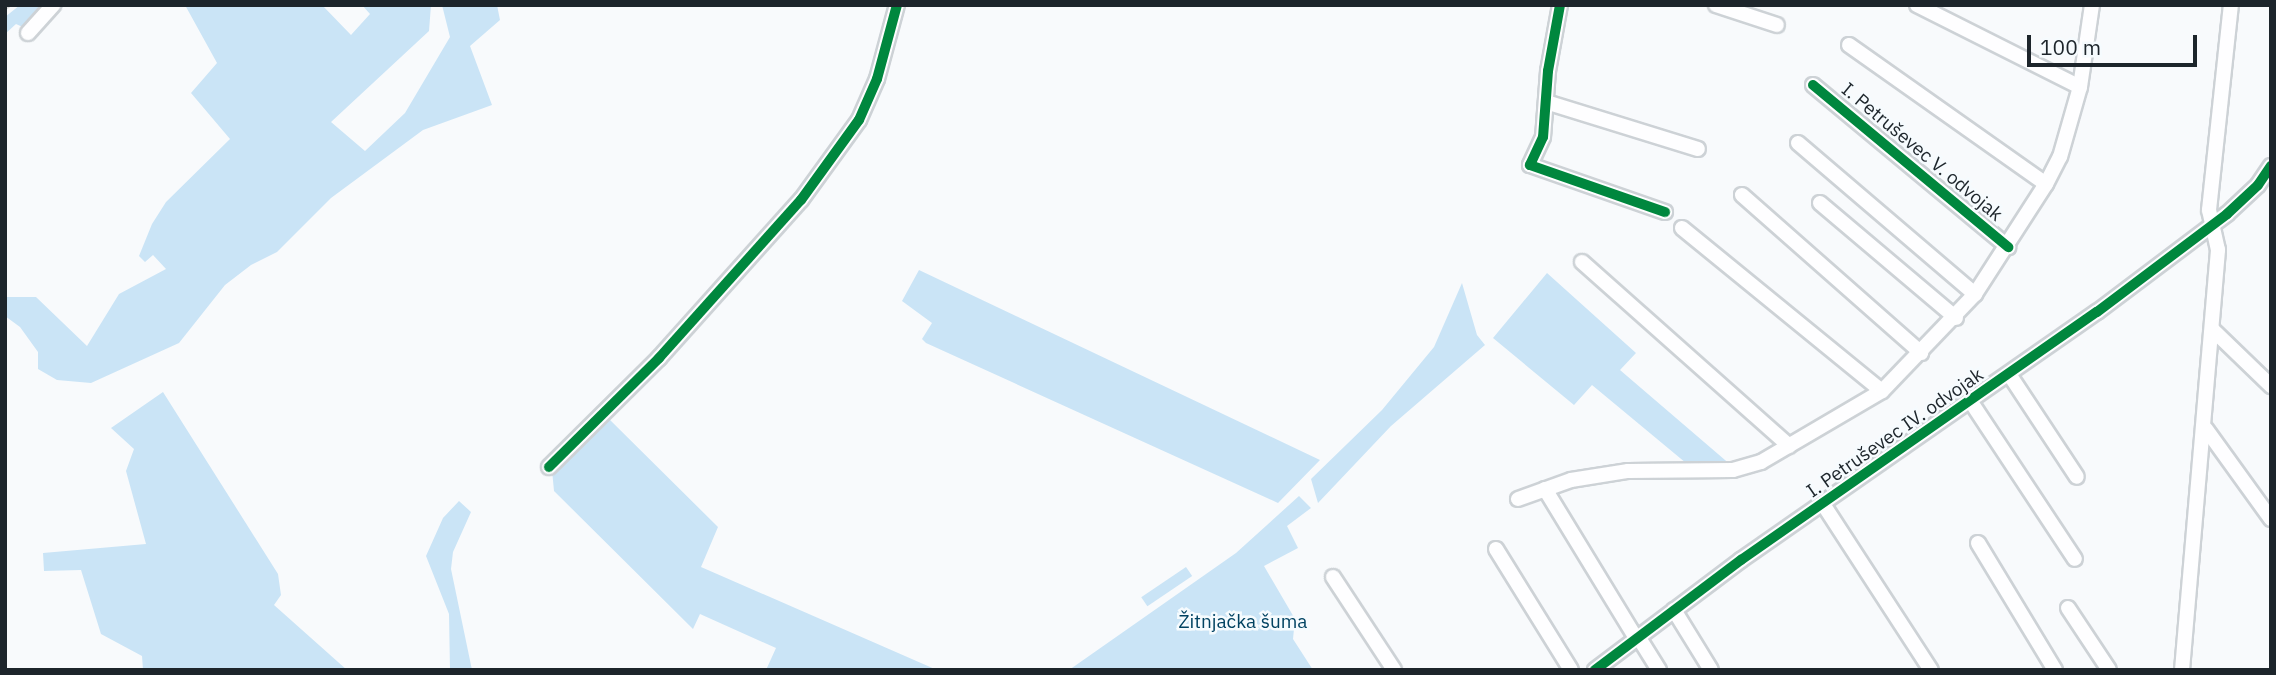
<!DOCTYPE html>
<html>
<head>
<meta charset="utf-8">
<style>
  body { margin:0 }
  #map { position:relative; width:2276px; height:675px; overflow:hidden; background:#f8fafc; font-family:"IBM Plex Sans",sans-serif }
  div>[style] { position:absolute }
  .green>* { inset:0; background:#cae4f6; transform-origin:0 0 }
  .roads { filter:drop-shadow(2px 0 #cdd2d6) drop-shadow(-2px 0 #cdd2d6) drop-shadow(0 2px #cdd2d6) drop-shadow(0 -2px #cdd2d6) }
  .minor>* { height:14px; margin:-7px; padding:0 7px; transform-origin:7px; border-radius:7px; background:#fefeff }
  .rail>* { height:6px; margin-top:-3px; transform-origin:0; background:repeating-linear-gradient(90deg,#f6fbfe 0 10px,#d6d7d8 0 20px); box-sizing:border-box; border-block:2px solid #d6d7d8 }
  .cycleway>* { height:10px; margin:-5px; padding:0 5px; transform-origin:5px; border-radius:5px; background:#00873e }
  span { translate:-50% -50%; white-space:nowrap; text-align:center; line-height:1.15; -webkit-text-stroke:5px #f6fbfe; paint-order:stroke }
  .street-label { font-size:19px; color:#1d252b }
  .park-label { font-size:19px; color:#004261 }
  .frame { position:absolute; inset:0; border:7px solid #1d252b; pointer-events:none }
  .scale { position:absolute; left:2027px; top:35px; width:170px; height:32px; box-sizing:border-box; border:4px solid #1d252b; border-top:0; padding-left:9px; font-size:21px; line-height:24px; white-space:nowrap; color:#1d252b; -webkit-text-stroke:5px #f6fbfe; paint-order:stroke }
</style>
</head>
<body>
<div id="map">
  <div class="green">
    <i style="clip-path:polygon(20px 5px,48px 5px,27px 29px,16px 24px,5px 34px,5px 17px)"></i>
    <i style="clip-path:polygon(185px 5px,322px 5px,351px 35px,370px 14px,362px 5px,431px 5px,429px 31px,331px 122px,365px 151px,405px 113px,450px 37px,442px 5px,497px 5px,500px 20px,470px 46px,492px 105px,423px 130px,331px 198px,277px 252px,251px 265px,225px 285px,179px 343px,91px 383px,57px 380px,38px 369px,38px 352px,20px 327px,5px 316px,5px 297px,36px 297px,87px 346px,119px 294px,166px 269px,153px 255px,145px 262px,139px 256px,152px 224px,166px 202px,230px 139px,191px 93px,217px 63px)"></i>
    <i style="clip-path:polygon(919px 270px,1320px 460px,1278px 503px,926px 343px,922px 339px,932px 323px,902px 301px)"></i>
    <i style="clip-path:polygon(1547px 273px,1636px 353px,1620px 370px,1732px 466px,1692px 468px,1592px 385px,1574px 405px,1493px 338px)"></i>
    <i style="clip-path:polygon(1462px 283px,1477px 335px,1485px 345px,1391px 426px,1318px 503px,1311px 479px,1382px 410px,1434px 347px)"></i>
    <i style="clip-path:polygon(163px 392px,278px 574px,281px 595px,274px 605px,347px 670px,143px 670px,142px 656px,101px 634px,81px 570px,44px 571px,43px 553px,146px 544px,126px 471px,134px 449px,111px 428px)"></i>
    <i style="clip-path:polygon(607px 417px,718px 527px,701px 567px,937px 670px,766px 670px,776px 648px,700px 614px,693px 629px,554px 491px,552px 470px)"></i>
    <i style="clip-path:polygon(1299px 496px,1311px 508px,1287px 526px,1298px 548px,1264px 566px,1295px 619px,1293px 639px,1313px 670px,1069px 670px,1236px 553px)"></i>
    <i style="clip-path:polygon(459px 501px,471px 512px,453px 552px,451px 569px,472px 670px,450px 670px,449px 614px,426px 556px,443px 518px)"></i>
    <i style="left:1186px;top:567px;width:11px;height:54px;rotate:56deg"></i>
  </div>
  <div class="roads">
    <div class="minor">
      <i style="left:1560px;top:5px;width:67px;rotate:100.3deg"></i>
      <i style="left:1548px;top:71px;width:66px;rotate:94.3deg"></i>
      <i style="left:1543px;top:137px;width:31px;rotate:115deg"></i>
      <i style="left:1530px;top:165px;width:143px;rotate:19.2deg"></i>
      <i style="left:1716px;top:5px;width:64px;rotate:18.2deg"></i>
      <i style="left:1917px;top:5px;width:182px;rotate:26.7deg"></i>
      <i style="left:28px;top:33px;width:38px;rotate:-48deg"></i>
      <i style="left:1849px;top:45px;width:241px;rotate:35.2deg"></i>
      <i style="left:1813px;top:85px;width:254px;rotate:39.7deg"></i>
      <i style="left:1546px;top:102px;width:159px;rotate:17.2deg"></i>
      <i style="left:1798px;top:143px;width:233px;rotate:40.5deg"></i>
      <i style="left:1742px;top:195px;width:239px;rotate:41.4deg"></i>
      <i style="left:1820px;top:203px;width:178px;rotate:40.2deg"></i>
      <i style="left:1682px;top:228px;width:258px;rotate:39.2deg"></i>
      <i style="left:1582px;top:262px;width:277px;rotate:41.6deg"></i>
      <i style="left:2213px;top:330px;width:81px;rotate:44deg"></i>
      <i style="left:2009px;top:374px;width:123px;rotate:56.6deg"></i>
      <i style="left:1971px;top:402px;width:188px;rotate:56.5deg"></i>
      <i style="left:2206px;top:429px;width:111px;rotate:54.2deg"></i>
      <i style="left:549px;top:467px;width:155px;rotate:-44.7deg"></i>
      <i style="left:659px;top:358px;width:212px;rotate:-48.1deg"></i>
      <i style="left:801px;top:200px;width:99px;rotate:-54.1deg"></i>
      <i style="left:859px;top:120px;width:45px;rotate:-66.3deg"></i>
      <i style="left:877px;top:79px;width:77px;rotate:-74.9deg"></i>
      <i style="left:1545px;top:489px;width:177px;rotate:58.6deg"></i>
      <i style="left:1518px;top:499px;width:56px;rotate:-19.7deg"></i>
      <i style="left:1571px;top:480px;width:58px;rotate:-9deg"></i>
      <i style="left:1628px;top:471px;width:105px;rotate:-0.5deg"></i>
      <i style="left:1733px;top:470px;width:29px;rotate:-16deg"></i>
      <i style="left:1761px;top:462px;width:140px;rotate:-30.4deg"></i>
      <i style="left:1882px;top:391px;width:134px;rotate:-46.2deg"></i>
      <i style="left:1975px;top:294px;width:131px;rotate:-57.2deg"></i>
      <i style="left:2046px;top:184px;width:30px;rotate:-63deg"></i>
      <i style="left:2060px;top:157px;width:73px;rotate:-74.1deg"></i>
      <i style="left:2080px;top:87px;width:83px;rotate:-81.7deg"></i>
      <i style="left:1823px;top:504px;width:198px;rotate:57deg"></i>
      <i style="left:1978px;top:543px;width:149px;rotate:58.8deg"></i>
      <i style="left:1496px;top:549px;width:142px;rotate:58.2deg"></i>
      <i style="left:1333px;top:577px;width:111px;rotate:56.7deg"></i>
      <i style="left:2068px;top:608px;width:74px;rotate:56.5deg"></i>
      <i style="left:1674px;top:610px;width:70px;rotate:58.3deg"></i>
      <i style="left:1639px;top:638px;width:38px;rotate:58deg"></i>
      <i style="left:1595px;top:670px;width:183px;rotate:-37deg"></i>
      <i style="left:1741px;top:560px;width:434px;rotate:-34.9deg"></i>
      <i style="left:2097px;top:312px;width:163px;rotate:-37deg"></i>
      <i style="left:2227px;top:214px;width:42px;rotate:-43.1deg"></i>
      <i style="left:2258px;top:185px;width:23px;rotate:-56deg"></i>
      <i style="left:2182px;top:670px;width:422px;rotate:-85.1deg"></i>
      <i style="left:2218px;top:250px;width:41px;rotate:-102.7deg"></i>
      <i style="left:2209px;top:210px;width:206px;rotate:-83.9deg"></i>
    </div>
  </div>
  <div class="rail">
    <i style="left:5px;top:7px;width:4px;rotate:-34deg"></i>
  </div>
  <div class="cycleway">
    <i style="left:1560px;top:5px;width:67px;rotate:100.3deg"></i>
    <i style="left:1548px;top:71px;width:66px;rotate:94.3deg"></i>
    <i style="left:1543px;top:137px;width:31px;rotate:115deg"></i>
    <i style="left:1530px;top:165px;width:143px;rotate:19.2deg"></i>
    <i style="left:1813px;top:85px;width:254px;rotate:39.7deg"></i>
    <i style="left:549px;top:467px;width:155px;rotate:-44.7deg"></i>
    <i style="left:659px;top:358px;width:212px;rotate:-48.1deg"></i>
    <i style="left:801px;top:200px;width:99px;rotate:-54.1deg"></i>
    <i style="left:859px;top:120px;width:45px;rotate:-66.3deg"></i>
    <i style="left:877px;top:79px;width:77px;rotate:-74.9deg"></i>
    <i style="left:1595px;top:670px;width:183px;rotate:-37deg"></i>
    <i style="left:1741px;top:560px;width:434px;rotate:-34.9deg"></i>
    <i style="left:2097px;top:312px;width:163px;rotate:-37deg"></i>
    <i style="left:2227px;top:214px;width:42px;rotate:-43.1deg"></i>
    <i style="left:2258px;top:185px;width:23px;rotate:-56deg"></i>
  </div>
  <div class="street-label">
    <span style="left:1922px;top:152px;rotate:40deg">I. Petruševec V. odvojak</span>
    <span style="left:1895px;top:433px;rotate:-35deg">I. Petruševec IV. odvojak</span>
  </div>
  <div class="park-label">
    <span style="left:1243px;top:622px">Žitnjačka šuma</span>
  </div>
  <div class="frame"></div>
  <div class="scale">100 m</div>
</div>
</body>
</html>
